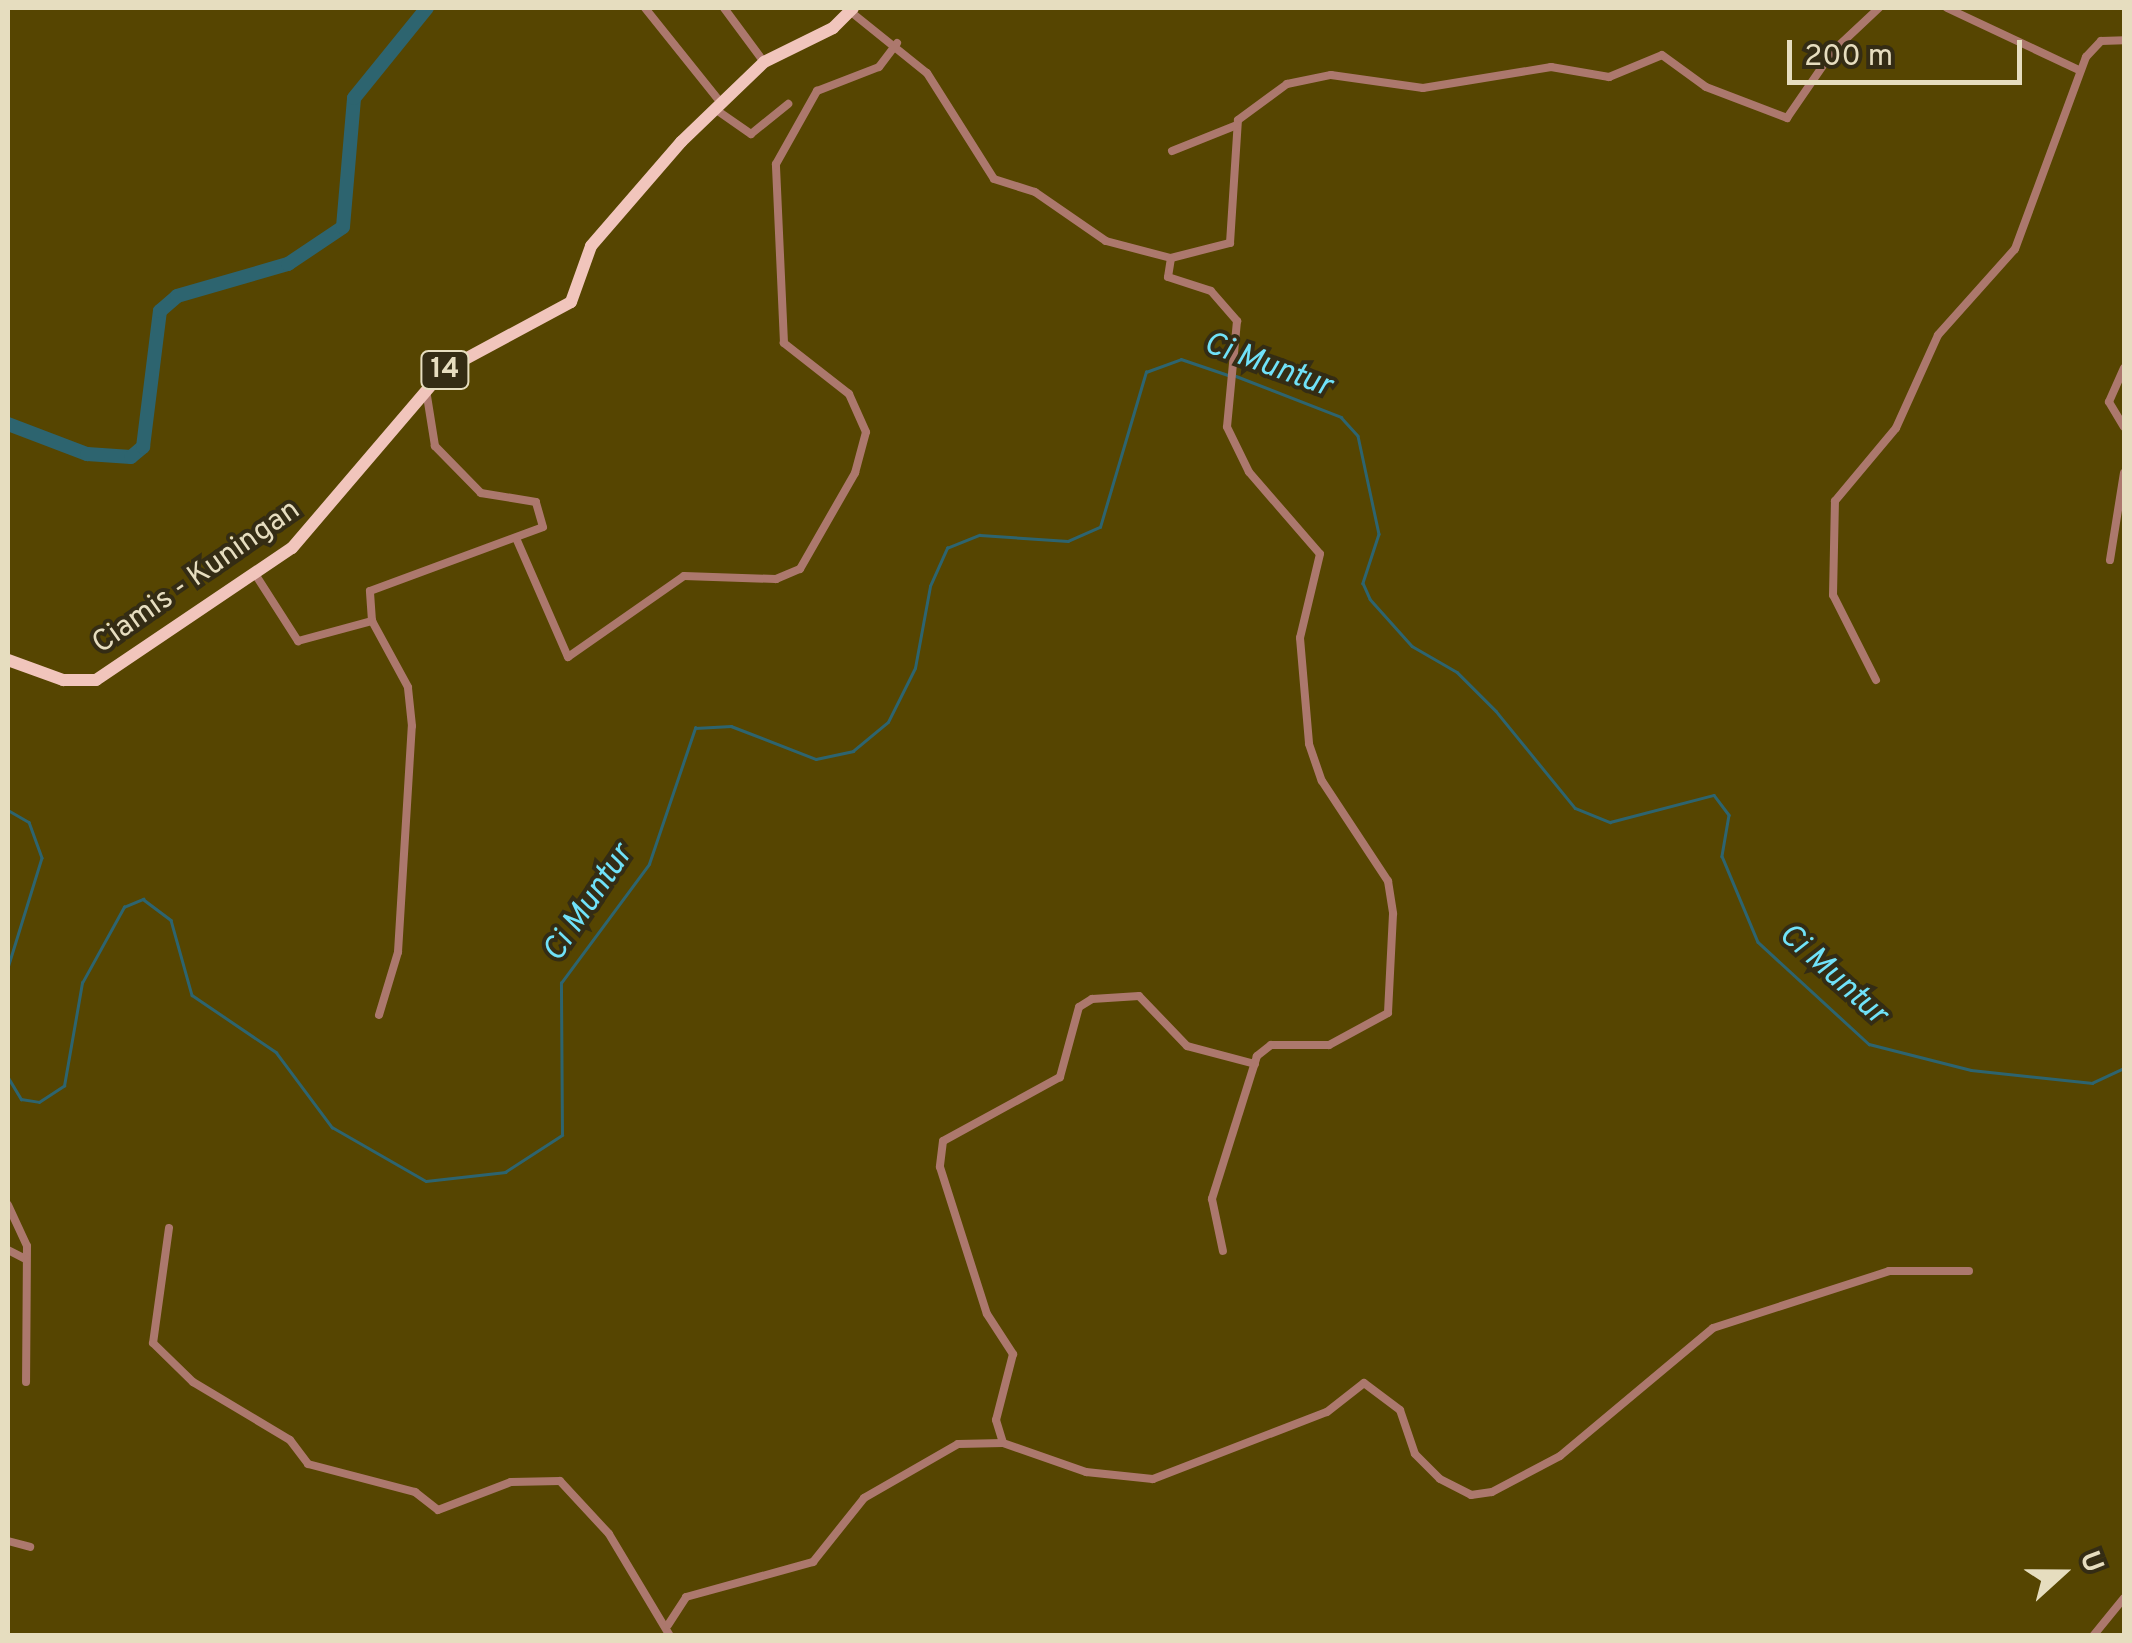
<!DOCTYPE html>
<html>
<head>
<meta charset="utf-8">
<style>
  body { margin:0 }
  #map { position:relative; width:2132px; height:1643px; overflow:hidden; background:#564501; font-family:Overpass,sans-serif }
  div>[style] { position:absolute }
  .stream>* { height:2.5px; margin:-1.25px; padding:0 1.25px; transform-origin:1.25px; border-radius:1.25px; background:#2d646f }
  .river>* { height:14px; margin:-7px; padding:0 7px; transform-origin:7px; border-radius:7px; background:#2d646f }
  .minor>* { height:8px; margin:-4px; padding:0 4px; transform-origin:4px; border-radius:4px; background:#ac786d }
  .trunk>* { height:12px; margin:-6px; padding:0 6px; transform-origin:6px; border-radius:6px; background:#f1c5bc }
  span { translate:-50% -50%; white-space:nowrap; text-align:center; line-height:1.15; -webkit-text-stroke:8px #342c14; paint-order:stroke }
  .shield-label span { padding:2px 8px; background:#342c14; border:2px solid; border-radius:8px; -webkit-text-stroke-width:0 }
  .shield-label { font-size:28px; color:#e6ddbf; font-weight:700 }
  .street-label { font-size:30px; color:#e6ddbf }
  .water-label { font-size:32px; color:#70e2f9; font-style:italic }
  .frame { position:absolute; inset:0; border:10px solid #e6ddbf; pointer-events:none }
  .north { position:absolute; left:2012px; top:1523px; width:100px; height:100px; -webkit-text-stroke:8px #342c14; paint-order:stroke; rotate:69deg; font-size:28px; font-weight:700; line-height:40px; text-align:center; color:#e6ddbf }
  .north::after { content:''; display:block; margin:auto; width:35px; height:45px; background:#e6ddbf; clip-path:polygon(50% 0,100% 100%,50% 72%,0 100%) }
  .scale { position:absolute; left:1787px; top:40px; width:235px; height:45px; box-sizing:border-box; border:5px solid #e6ddbf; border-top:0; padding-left:12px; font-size:30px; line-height:35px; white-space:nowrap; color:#e6ddbf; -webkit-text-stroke:8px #342c14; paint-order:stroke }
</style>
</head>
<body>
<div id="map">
  <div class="stream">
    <i style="left:1236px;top:376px;width:113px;rotate:21.3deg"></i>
    <i style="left:1341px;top:417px;width:25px;rotate:48deg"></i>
    <i style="left:1358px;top:436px;width:100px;rotate:77.9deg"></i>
    <i style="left:1379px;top:534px;width:52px;rotate:108.1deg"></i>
    <i style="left:1363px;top:583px;width:17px;rotate:66deg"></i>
    <i style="left:1370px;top:599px;width:63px;rotate:48.2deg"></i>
    <i style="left:1412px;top:646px;width:52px;rotate:30deg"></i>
    <i style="left:1457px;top:672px;width:55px;rotate:45deg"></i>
    <i style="left:1496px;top:711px;width:125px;rotate:50.8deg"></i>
    <i style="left:1575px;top:808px;width:38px;rotate:22deg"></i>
    <i style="left:1610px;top:822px;width:107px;rotate:-14.6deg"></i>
    <i style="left:1714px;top:795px;width:25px;rotate:53deg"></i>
    <i style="left:1729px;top:815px;width:42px;rotate:99.7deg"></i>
    <i style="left:1722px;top:856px;width:93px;rotate:67.3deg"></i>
    <i style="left:1758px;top:942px;width:151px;rotate:42.6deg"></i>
    <i style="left:1869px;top:1044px;width:105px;rotate:14.3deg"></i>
    <i style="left:1971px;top:1070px;width:122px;rotate:6.1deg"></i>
    <i style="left:2092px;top:1083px;width:35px;rotate:-25deg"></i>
    <i style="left:8px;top:810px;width:24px;rotate:30deg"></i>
    <i style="left:29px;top:822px;width:38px;rotate:70deg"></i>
    <i style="left:42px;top:858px;width:115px;rotate:107.2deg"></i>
    <i style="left:8px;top:1077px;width:26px;rotate:59deg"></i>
    <i style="left:21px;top:1099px;width:18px;rotate:9deg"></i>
    <i style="left:39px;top:1102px;width:30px;rotate:-33deg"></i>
    <i style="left:64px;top:1086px;width:105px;rotate:-80.1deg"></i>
    <i style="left:82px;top:983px;width:87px;rotate:-61.1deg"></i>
    <i style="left:124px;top:907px;width:21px;rotate:-23deg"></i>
    <i style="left:143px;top:899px;width:35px;rotate:37deg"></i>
    <i style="left:171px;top:920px;width:78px;rotate:74.4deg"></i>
    <i style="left:192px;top:995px;width:102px;rotate:34.2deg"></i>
    <i style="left:276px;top:1052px;width:94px;rotate:53.3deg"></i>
    <i style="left:332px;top:1127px;width:108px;rotate:29.9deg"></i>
    <i style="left:426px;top:1181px;width:80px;rotate:-6.5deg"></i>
    <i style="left:505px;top:1172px;width:68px;rotate:-33deg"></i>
    <i style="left:562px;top:1135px;width:152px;rotate:-90.4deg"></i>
    <i style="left:561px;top:983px;width:148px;rotate:-53.5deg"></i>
    <i style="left:649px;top:864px;width:144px;rotate:-71.3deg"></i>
    <i style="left:695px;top:728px;width:36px;rotate:-3deg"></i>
    <i style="left:731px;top:726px;width:91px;rotate:21.2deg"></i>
    <i style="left:816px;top:759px;width:38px;rotate:-12deg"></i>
    <i style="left:853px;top:751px;width:45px;rotate:-39.6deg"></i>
    <i style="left:888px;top:722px;width:60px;rotate:-63.4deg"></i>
    <i style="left:915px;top:668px;width:83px;rotate:-79.6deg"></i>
    <i style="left:930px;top:586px;width:42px;rotate:-65.9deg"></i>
    <i style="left:947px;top:548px;width:35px;rotate:-22deg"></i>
    <i style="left:980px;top:535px;width:88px;rotate:3.9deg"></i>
    <i style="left:1068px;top:541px;width:35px;rotate:-24deg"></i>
    <i style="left:1100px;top:527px;width:162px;rotate:-73.5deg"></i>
    <i style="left:1146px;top:372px;width:37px;rotate:-20deg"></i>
    <i style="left:1181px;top:359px;width:50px;rotate:18.8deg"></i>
  </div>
  <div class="river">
    <i style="left:8px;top:424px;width:85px;rotate:20.8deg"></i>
    <i style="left:87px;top:454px;width:44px;rotate:3.9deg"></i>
    <i style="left:131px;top:457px;width:16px;rotate:-40deg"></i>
    <i style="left:143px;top:447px;width:137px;rotate:-82.9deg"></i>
    <i style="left:160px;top:311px;width:23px;rotate:-41deg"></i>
    <i style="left:177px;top:296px;width:116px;rotate:-16.1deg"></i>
    <i style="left:288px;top:264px;width:66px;rotate:-33.9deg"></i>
    <i style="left:343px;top:227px;width:129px;rotate:-85.1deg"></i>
    <i style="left:354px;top:98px;width:116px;rotate:-51deg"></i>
  </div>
  <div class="minor">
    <i style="left:645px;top:8px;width:122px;rotate:51.3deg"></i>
    <i style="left:724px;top:8px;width:67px;rotate:53.5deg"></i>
    <i style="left:1947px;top:8px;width:146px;rotate:25.2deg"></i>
    <i style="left:851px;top:12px;width:97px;rotate:38.8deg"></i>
    <i style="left:927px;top:73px;width:125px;rotate:57.7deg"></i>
    <i style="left:994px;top:179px;width:43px;rotate:17.6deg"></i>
    <i style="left:1035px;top:192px;width:86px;rotate:34.6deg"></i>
    <i style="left:1106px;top:241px;width:67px;rotate:14.7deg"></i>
    <i style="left:1171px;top:258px;width:61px;rotate:-14.3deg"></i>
    <i style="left:1230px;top:243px;width:123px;rotate:-86.3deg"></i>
    <i style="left:1238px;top:120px;width:61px;rotate:-36.3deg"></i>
    <i style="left:1287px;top:84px;width:45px;rotate:-11.6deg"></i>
    <i style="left:1331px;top:75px;width:93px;rotate:8deg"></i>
    <i style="left:1423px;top:88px;width:130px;rotate:-9.3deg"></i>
    <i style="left:1551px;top:67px;width:59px;rotate:9.8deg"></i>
    <i style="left:1609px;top:77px;width:57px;rotate:-22.5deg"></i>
    <i style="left:1662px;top:55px;width:54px;rotate:36deg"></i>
    <i style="left:1706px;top:87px;width:87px;rotate:20.9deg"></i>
    <i style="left:1787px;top:118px;width:81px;rotate:-55.5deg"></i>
    <i style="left:1833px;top:51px;width:63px;rotate:-43.1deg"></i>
    <i style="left:715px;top:109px;width:44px;rotate:34.8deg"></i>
    <i style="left:751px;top:134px;width:48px;rotate:-39deg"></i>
    <i style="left:1172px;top:151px;width:70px;rotate:-21.8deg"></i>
    <i style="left:1171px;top:258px;width:19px;rotate:99deg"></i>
    <i style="left:1168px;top:277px;width:45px;rotate:18deg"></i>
    <i style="left:1211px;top:291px;width:40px;rotate:49deg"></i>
    <i style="left:1237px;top:321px;width:106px;rotate:95.4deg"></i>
    <i style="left:1227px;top:427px;width:50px;rotate:63.9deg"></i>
    <i style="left:1249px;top:472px;width:108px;rotate:49.1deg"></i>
    <i style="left:1320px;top:554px;width:86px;rotate:103.4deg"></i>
    <i style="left:1300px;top:638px;width:106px;rotate:85.1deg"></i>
    <i style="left:1309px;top:744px;width:39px;rotate:71deg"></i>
    <i style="left:1322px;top:781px;width:120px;rotate:56.6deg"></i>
    <i style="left:1388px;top:881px;width:33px;rotate:81deg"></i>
    <i style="left:1393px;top:914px;width:99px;rotate:92.9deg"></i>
    <i style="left:1388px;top:1013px;width:67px;rotate:151.5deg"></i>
    <i style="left:1329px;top:1045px;width:58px;rotate:180deg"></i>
    <i style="left:1271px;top:1045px;width:18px;rotate:142deg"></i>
    <i style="left:1257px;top:1056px;width:150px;rotate:107.5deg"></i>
    <i style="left:1212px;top:1199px;width:53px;rotate:78.1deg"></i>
    <i style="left:2124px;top:368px;width:37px;rotate:114deg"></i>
    <i style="left:2109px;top:402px;width:29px;rotate:59deg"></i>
    <i style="left:516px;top:538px;width:130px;rotate:66.4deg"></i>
    <i style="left:568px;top:657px;width:141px;rotate:-34.9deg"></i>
    <i style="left:684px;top:576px;width:92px;rotate:1.9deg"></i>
    <i style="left:776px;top:579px;width:26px;rotate:-23deg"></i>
    <i style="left:800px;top:569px;width:111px;rotate:-60.2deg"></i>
    <i style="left:855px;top:473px;width:42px;rotate:-75deg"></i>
    <i style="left:866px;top:432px;width:42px;rotate:-114.1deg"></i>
    <i style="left:849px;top:394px;width:83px;rotate:-141.9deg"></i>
    <i style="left:784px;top:343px;width:179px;rotate:-92.6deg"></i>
    <i style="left:776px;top:164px;width:84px;rotate:-60.7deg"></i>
    <i style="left:817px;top:91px;width:66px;rotate:-21.2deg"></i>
    <i style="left:879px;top:67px;width:30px;rotate:-53deg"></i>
    <i style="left:2110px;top:560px;width:88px;rotate:-80.9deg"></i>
    <i style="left:255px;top:574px;width:80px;rotate:57.3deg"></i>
    <i style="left:298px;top:641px;width:77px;rotate:-15.1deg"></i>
    <i style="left:1876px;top:680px;width:95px;rotate:-116.8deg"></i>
    <i style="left:1833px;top:595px;width:94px;rotate:-88.8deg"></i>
    <i style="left:1835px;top:501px;width:95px;rotate:-50.1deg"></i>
    <i style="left:1896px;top:428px;width:102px;rotate:-65.7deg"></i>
    <i style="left:1938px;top:335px;width:115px;rotate:-48.2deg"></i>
    <i style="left:2015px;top:249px;width:205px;rotate:-69.7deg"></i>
    <i style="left:2086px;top:57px;width:22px;rotate:-47deg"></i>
    <i style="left:2101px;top:41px;width:23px;rotate:-2deg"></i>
    <i style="left:379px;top:1015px;width:66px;rotate:-73.2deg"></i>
    <i style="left:398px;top:952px;width:226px;rotate:-86.5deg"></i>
    <i style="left:412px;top:726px;width:39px;rotate:-96deg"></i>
    <i style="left:408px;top:687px;width:75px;rotate:-118.6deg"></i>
    <i style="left:372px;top:621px;width:30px;rotate:-94deg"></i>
    <i style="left:370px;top:591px;width:184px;rotate:-20.3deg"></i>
    <i style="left:543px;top:527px;width:26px;rotate:-106deg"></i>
    <i style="left:536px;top:502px;width:56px;rotate:-170.7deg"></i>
    <i style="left:481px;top:493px;width:66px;rotate:-134.4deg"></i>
    <i style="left:435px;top:446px;width:57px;rotate:-99.1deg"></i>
    <i style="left:1255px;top:1064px;width:70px;rotate:-165.2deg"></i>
    <i style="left:1187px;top:1046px;width:69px;rotate:-133.8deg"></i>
    <i style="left:1139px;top:996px;width:47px;rotate:176.3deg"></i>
    <i style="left:1092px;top:999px;width:15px;rotate:148deg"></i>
    <i style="left:1079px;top:1007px;width:73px;rotate:105.2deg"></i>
    <i style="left:1060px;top:1077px;width:133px;rotate:151.3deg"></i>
    <i style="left:943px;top:1141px;width:26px;rotate:97deg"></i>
    <i style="left:940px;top:1167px;width:154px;rotate:72.3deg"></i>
    <i style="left:987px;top:1314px;width:48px;rotate:57deg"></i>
    <i style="left:1013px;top:1354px;width:68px;rotate:104.4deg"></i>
    <i style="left:996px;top:1420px;width:24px;rotate:73deg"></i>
    <i style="left:1003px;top:1443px;width:88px;rotate:19.3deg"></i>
    <i style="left:1086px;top:1472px;width:67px;rotate:6deg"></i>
    <i style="left:1153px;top:1479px;width:186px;rotate:-21.1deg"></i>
    <i style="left:1327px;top:1412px;width:47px;rotate:-38.1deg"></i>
    <i style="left:1364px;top:1383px;width:45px;rotate:36.9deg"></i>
    <i style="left:1400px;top:1410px;width:46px;rotate:71.2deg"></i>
    <i style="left:1415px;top:1454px;width:35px;rotate:45deg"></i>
    <i style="left:1440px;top:1479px;width:35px;rotate:27deg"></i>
    <i style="left:1471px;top:1495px;width:21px;rotate:-8deg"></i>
    <i style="left:1492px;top:1492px;width:77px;rotate:-27.9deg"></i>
    <i style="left:1560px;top:1456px;width:199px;rotate:-39.9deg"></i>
    <i style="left:1713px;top:1328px;width:185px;rotate:-17.9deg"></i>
    <i style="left:1889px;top:1271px;width:80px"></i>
    <i style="left:8px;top:1205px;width:45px;rotate:65.1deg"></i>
    <i style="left:27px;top:1246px;width:136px;rotate:90.4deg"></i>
    <i style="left:169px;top:1228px;width:116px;rotate:97.9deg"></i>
    <i style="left:153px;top:1343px;width:56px;rotate:44.3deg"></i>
    <i style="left:193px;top:1382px;width:113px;rotate:30.9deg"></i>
    <i style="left:290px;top:1440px;width:30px;rotate:53deg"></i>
    <i style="left:308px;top:1464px;width:111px;rotate:14.7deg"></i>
    <i style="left:415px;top:1492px;width:29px;rotate:38deg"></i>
    <i style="left:438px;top:1510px;width:78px;rotate:-21deg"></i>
    <i style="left:511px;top:1482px;width:49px;rotate:-1.2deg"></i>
    <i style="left:560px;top:1481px;width:72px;rotate:47.2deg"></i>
    <i style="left:609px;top:1534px;width:119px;rotate:59.1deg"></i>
    <i style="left:8px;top:1250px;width:20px;rotate:27deg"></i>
    <i style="left:8px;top:1541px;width:23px;rotate:15deg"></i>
    <i style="left:668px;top:1625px;width:33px;rotate:-57deg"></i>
    <i style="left:686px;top:1597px;width:132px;rotate:-15.4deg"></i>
    <i style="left:813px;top:1562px;width:82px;rotate:-51.4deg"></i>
    <i style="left:864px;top:1498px;width:108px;rotate:-29.9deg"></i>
    <i style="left:958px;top:1444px;width:45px;rotate:-1.3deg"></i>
    <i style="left:2093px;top:1636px;width:49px;rotate:-50.8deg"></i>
  </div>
  <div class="trunk">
    <i style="left:8px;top:660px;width:59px;rotate:20deg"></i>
    <i style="left:63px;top:680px;width:33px"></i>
    <i style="left:96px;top:680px;width:236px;rotate:-34deg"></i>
    <i style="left:292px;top:548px;width:233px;rotate:-49.5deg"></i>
    <i style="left:443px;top:371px;width:145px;rotate:-28.3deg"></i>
    <i style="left:571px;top:302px;width:59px;rotate:-70.3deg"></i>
    <i style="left:591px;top:246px;width:138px;rotate:-49.1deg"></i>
    <i style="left:681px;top:142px;width:115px;rotate:-43.9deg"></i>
    <i style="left:764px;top:62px;width:77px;rotate:-26.2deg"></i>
    <i style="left:833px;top:28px;width:28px;rotate:-45deg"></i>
  </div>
  <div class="shield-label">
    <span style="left:445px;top:370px">14</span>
  </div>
  <div class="street-label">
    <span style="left:197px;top:578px;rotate:-35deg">Ciamis - Kuningan</span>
  </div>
  <div class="water-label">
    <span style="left:1267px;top:366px;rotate:20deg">Ci Muntur</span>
    <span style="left:589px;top:904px;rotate:-56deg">Ci Muntur</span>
    <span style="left:1832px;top:975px;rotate:42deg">Ci Muntur</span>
  </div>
  <div class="frame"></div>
  <div class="north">U</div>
  <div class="scale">200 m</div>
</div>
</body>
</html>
